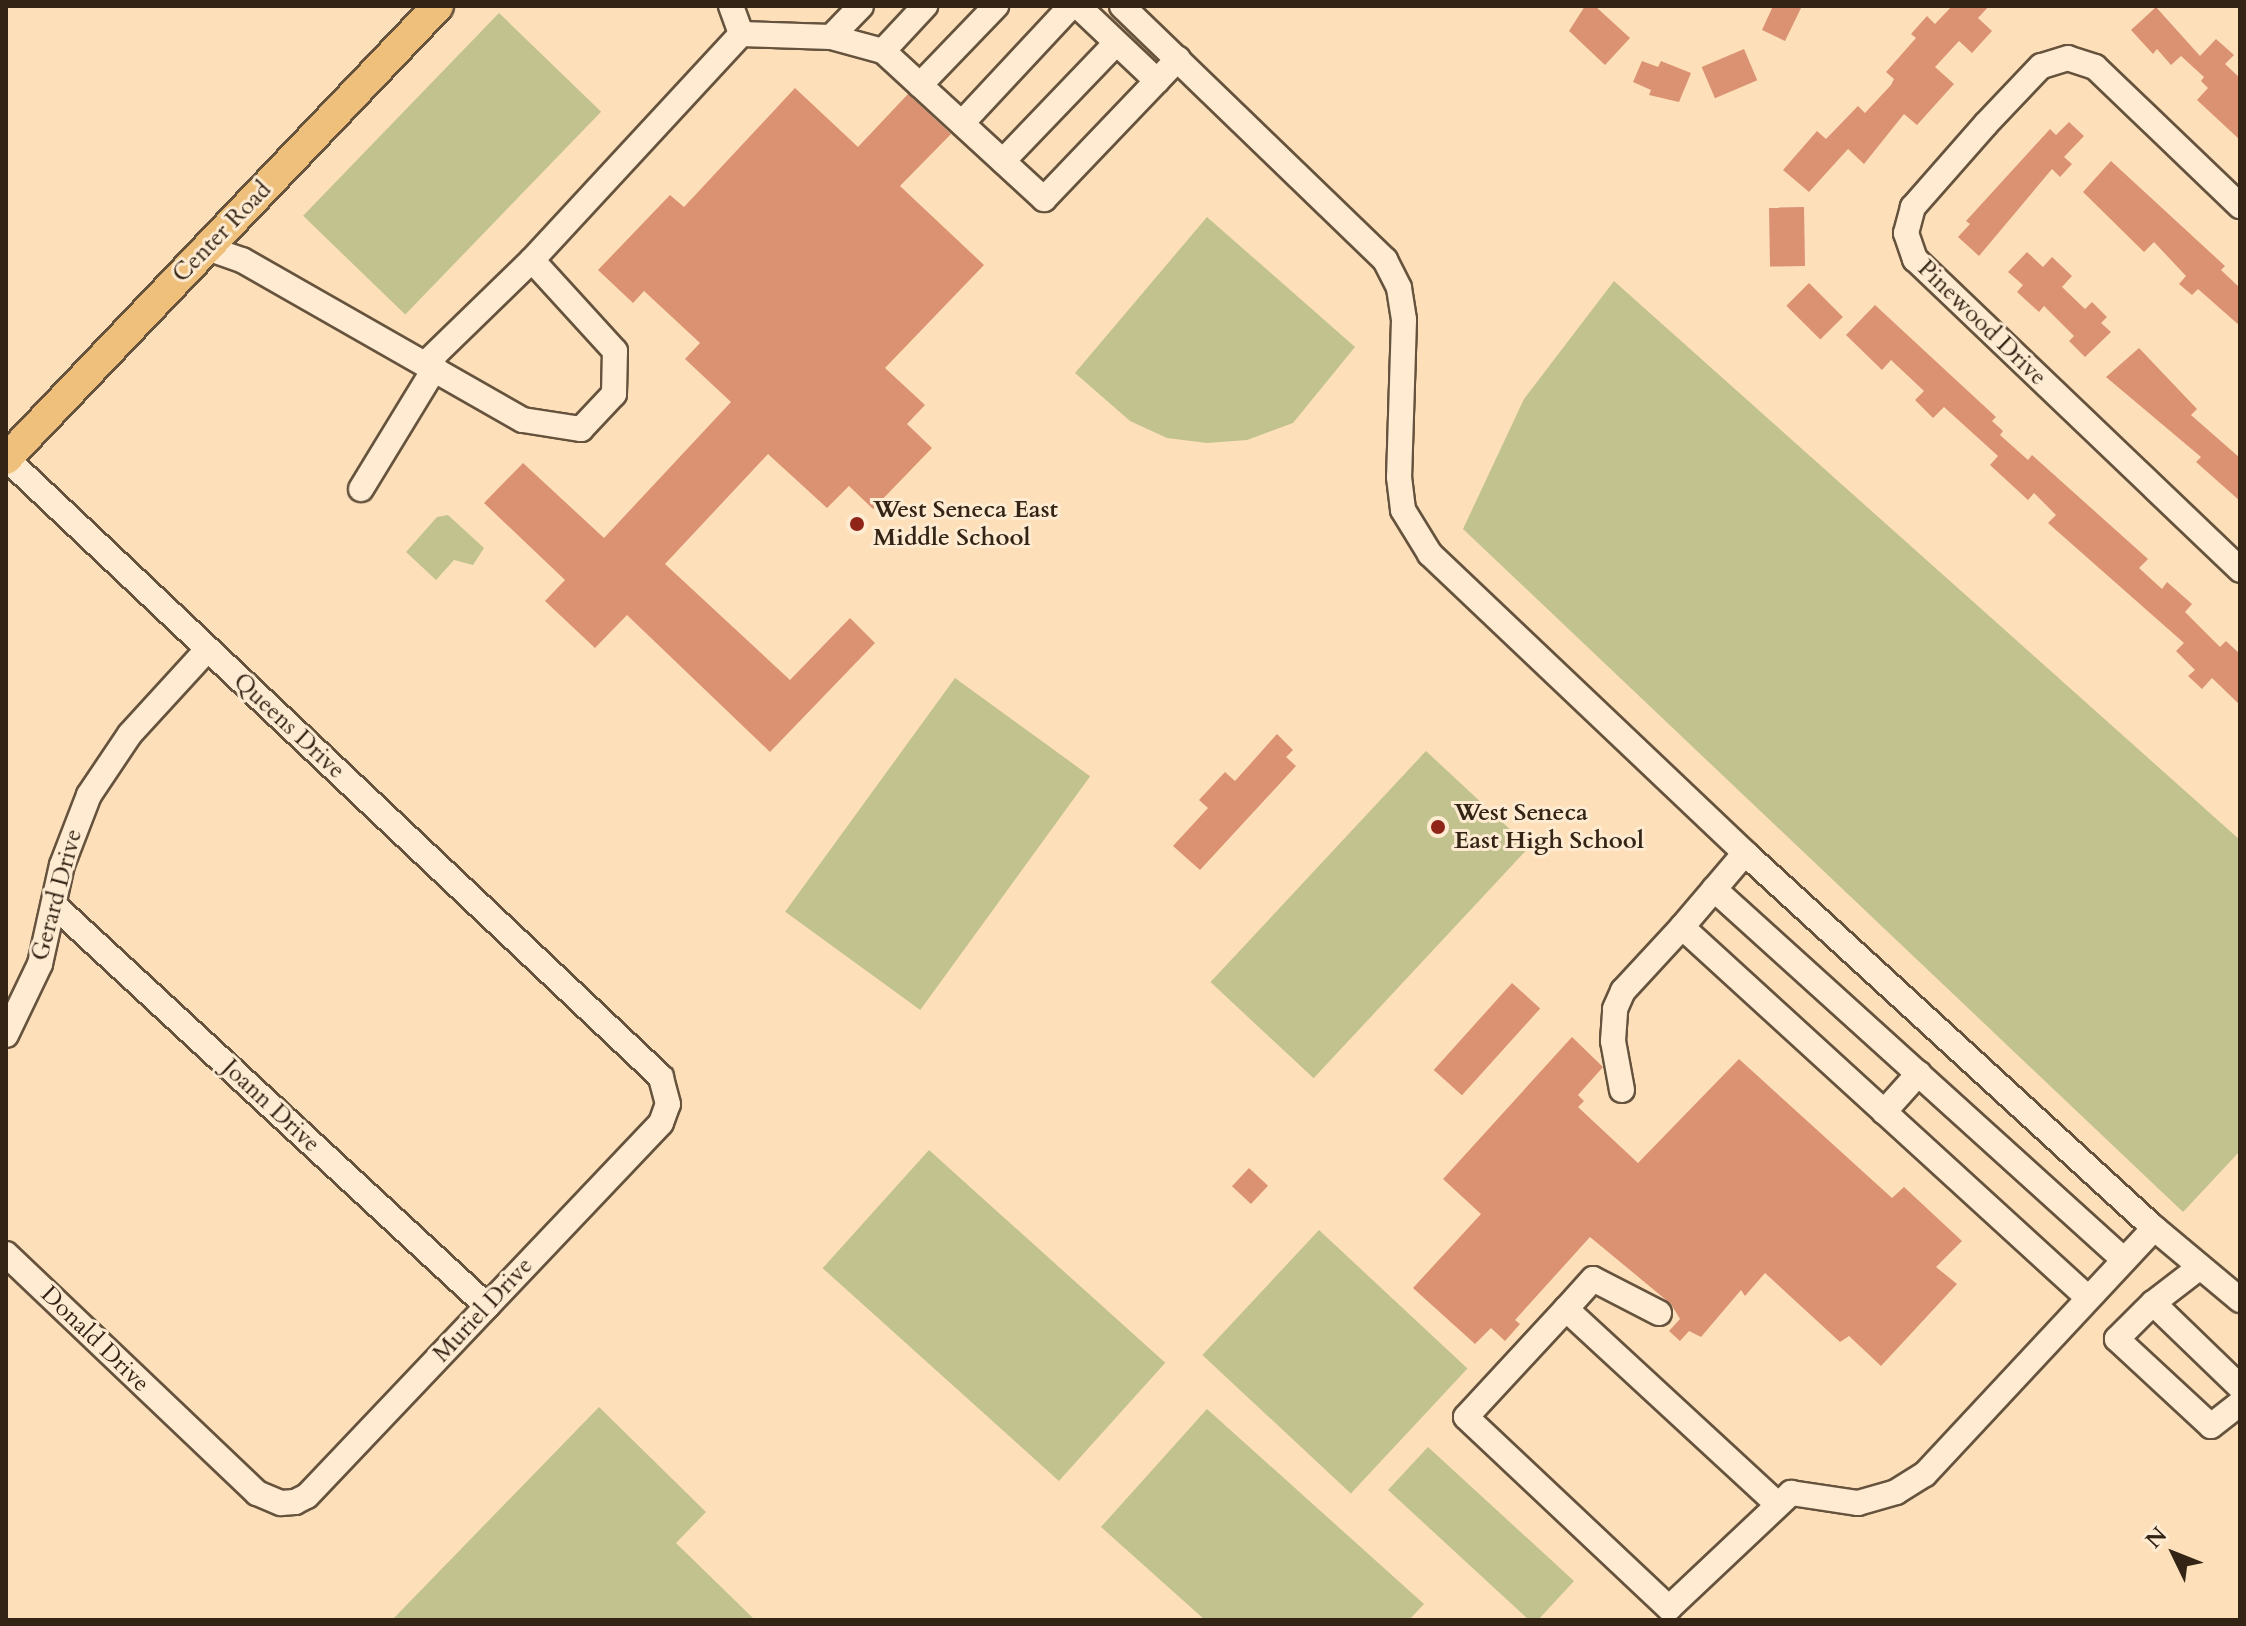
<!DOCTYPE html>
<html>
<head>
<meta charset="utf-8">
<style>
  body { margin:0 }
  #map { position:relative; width:2246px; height:1626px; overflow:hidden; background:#fde0b9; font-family:Cardo,serif }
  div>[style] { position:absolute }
  .green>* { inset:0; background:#c1c28e; transform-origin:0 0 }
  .building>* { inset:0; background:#db9273; transform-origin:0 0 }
  .roads { filter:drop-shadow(2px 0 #66533e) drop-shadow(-2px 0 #66533e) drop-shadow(0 2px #66533e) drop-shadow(0 -2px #66533e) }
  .minor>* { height:24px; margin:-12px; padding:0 12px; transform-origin:12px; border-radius:12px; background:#feebd2 }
  .major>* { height:30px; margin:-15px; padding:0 15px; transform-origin:15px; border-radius:15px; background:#eec07c }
  .dots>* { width:22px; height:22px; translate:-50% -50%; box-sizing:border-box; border:4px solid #feebd2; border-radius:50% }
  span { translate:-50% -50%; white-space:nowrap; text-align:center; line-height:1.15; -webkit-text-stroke:6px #feebd2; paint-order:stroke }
  .street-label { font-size:24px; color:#332415 }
  .poi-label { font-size:24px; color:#332415; font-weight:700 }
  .left { translate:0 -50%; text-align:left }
  .frame { position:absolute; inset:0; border:8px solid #332415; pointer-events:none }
  .north { position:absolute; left:2134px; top:1514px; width:80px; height:80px; -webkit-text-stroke:6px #feebd2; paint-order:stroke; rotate:313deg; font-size:22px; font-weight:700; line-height:32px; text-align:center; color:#332415 }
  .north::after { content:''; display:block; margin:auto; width:28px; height:36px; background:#332415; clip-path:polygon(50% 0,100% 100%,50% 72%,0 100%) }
</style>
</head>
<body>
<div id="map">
  <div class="green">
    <i style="left:499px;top:13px;width:142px;height:282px;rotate:44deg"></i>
    <i style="clip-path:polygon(1207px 217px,1355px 347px,1293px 423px,1247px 440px,1207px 443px,1167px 438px,1130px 421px,1075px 373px)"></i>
    <i style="clip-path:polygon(1614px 281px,2240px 840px,2240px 1151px,2183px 1212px,1463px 529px,1524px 399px)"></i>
    <i style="clip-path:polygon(448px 515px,484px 548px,473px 565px,454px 560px,436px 580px,406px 552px,437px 517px)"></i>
    <i style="left:955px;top:678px;width:167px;height:289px;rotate:36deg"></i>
    <i style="left:1426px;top:751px;width:141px;height:316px;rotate:43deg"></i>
    <i style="left:929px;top:1150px;width:318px;height:159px;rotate:42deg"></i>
    <i style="left:1319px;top:1230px;width:203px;height:171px;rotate:43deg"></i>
    <i style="clip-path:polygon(599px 1407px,706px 1512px,676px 1543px,755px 1620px,392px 1620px)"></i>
    <i style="clip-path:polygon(1207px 1409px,1424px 1604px,1409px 1620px,1205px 1620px,1101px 1527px)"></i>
    <i style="clip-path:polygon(1428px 1447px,1574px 1581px,1538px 1620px,1529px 1620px,1388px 1490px)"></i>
  </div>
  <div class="building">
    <i style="clip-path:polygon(1585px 6px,1595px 6px,1630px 38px,1605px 65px,1569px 31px)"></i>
    <i style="clip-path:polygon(1773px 6px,1802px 6px,1785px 41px,1762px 30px)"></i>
    <i style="clip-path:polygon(1952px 6px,1989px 6px,1978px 18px,1992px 31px,1972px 53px,1959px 41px,1935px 67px,1954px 84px,1917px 125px,1904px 114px,1864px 164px,1848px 149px,1809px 192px,1783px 170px,1817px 131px,1826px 139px,1858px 106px,1865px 113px,1891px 85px,1894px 79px,1886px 72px,1916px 38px,1911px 34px,1927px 16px,1935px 24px)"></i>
    <i style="clip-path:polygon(2156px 7px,2200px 56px,2216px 39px,2234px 55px,2225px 64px,2240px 78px,2240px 140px,2197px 100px,2208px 88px,2201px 81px,2204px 77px,2181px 56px,2171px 65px,2157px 49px,2153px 54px,2131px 30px)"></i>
    <i style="left:1744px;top:49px;width:34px;height:46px;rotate:67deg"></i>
    <i style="clip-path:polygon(1642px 61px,1658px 67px,1661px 61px,1691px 73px,1679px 102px,1649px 95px,1651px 90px,1633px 82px)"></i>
    <i style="clip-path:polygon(795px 88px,858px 147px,908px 94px,951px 134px,900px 186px,984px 265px,885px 368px,925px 405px,907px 424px,932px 448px,873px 509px,849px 486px,827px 508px,768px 454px,665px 564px,790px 680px,850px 618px,875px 643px,770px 752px,627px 615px,595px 648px,545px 601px,565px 580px,484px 503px,523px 463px,604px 538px,731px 402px,685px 359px,700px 343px,644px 291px,633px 303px,598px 270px,670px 195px,684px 207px)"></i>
    <i style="clip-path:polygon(2069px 122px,2084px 136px,2064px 157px,2072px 164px,2060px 177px,2052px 169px,1979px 256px,1958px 237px,1970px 224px,1966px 221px,2050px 129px,2056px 135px)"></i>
    <i style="clip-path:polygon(2111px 161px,2225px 266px,2221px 270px,2240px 288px,2240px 326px,2198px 289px,2192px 295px,2179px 284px,2186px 276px,2154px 242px,2144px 252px,2083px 192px)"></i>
    <i style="left:1804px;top:207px;width:59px;height:35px;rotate:89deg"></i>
    <i style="clip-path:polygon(2027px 252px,2043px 267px,2052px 257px,2072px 276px,2062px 287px,2085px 309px,2092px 302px,2107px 317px,2101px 323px,2111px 332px,2085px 357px,2069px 341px,2074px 336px,2044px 306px,2039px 312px,2017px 292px,2023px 285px,2008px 272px)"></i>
    <i style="left:1809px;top:283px;width:48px;height:32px;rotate:45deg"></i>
    <i style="clip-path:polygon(1875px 305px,1996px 417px,1992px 421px,2003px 431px,2000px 435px,2028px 460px,2032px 455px,2148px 559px,2139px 568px,2162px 589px,2167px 582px,2192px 604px,2185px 612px,2220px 647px,2226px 641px,2240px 654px,2240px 705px,2212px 678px,2202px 689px,2188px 676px,2195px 670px,2176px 651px,2184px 643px,2048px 523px,2056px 515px,2034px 493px,2028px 500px,1990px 465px,1998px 456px,1944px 407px,1933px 418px,1915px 400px,1924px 391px,1891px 360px,1882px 370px,1846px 335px)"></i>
    <i style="clip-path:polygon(2139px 348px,2197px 409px,2191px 415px,2240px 458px,2240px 501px,2196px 462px,2201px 457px,2106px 377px)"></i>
    <i style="clip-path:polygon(1277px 734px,1293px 750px,1286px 757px,1296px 766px,1200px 870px,1173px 846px,1208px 808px,1199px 800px,1225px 772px,1235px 781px)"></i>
    <i style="left:1512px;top:983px;width:38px;height:117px;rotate:42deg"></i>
    <i style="clip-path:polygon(1572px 1037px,1603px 1067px,1578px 1095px,1584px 1101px,1578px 1107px,1638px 1163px,1739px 1059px,1892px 1198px,1904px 1187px,1962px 1241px,1936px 1267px,1957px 1284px,1881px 1366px,1849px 1336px,1840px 1342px,1765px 1273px,1745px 1296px,1741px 1290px,1701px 1337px,1689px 1331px,1680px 1341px,1669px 1331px,1680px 1319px,1671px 1304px,1590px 1237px,1515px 1320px,1520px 1324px,1505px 1341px,1491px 1328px,1475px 1344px,1413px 1288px,1481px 1214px,1443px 1179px)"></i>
    <i style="left:1249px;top:1168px;width:26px;height:25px;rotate:43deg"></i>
  </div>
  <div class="roads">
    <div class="minor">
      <i style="left:731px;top:6px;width:30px;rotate:70deg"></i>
      <i style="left:1078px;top:6px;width:109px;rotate:43.5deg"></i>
      <i style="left:1122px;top:6px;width:366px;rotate:44deg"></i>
      <i style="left:1385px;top:260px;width:31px;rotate:63deg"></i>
      <i style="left:1399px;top:288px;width:32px;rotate:81deg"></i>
      <i style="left:1404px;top:320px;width:157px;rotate:91.8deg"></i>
      <i style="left:1399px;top:477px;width:33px;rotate:83deg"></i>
      <i style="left:1403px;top:510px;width:52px;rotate:58.5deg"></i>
      <i style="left:1430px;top:554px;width:434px;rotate:43.5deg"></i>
      <i style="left:1745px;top:853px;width:555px;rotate:42.52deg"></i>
      <i style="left:2154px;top:1228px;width:112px;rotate:39.9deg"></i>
      <i style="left:741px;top:34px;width:90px;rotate:1.9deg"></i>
      <i style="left:831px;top:37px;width:43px;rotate:-45.9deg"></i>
      <i style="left:831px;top:37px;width:54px;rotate:15.1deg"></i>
      <i style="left:883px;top:51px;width:219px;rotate:42.6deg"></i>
      <i style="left:1044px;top:199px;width:194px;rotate:-46.3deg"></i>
      <i style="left:883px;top:51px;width:62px;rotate:-47deg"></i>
      <i style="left:920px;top:85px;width:110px;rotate:-46.1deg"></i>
      <i style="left:962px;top:123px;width:160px;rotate:-47deg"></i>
      <i style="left:1003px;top:161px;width:163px;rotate:-46.2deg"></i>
      <i style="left:2240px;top:206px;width:201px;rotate:-136.2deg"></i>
      <i style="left:2095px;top:67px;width:28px;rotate:-162deg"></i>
      <i style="left:2068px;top:58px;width:28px;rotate:163deg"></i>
      <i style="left:2041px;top:66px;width:80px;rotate:133.5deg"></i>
      <i style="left:1986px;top:124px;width:111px;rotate:131.3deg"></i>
      <i style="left:1913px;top:207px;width:27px;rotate:105deg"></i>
      <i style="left:1906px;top:233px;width:28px;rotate:71deg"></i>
      <i style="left:1915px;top:259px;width:450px;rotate:43.7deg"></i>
      <i style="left:207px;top:248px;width:37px;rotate:19deg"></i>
      <i style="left:242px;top:260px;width:323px;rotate:29.7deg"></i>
      <i style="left:523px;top:420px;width:59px;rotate:8.8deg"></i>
      <i style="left:581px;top:429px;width:48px;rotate:-46.7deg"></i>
      <i style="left:614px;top:394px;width:43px;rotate:-88.7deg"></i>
      <i style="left:615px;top:351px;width:123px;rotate:-132.4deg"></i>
      <i style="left:532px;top:260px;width:148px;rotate:135.8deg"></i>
      <i style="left:532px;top:260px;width:308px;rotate:-47.2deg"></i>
      <i style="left:361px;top:489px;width:142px;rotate:-58.6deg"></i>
      <i style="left:1745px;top:853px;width:97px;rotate:130.4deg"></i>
      <i style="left:1682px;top:927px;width:549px;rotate:42.41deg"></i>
      <i style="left:1714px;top:889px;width:552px;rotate:42.13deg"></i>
      <i style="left:55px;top:906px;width:589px;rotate:42.8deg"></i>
      <i style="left:6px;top:1035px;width:79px;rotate:-64.4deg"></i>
      <i style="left:40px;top:964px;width:101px;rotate:-77.5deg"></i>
      <i style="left:62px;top:865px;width:75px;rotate:-68.9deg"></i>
      <i style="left:89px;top:795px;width:73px;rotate:-56.1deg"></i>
      <i style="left:130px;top:734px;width:115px;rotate:-47.5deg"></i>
      <i style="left:1622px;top:1090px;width:50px;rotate:-100.4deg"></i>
      <i style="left:1613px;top:1041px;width:32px;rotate:-86deg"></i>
      <i style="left:1615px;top:1009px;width:20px;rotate:-66deg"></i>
      <i style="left:1623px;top:991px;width:87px;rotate:-47.3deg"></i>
      <i style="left:1884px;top:1112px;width:52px;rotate:-48.1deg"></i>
      <i style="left:6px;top:1254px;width:347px;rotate:43.6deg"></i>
      <i style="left:257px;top:1493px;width:26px;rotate:23deg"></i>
      <i style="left:281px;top:1503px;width:14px;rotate:-4deg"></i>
      <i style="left:295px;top:1502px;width:13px;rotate:-27deg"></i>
      <i style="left:307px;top:1496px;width:514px;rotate:-46.5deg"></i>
      <i style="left:661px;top:1123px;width:20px;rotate:-70deg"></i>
      <i style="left:668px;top:1104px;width:28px;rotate:-105deg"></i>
      <i style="left:661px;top:1077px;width:901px;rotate:-136.62deg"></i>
      <i style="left:2200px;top:1267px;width:59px;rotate:142.5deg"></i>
      <i style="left:2153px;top:1303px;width:51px;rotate:135deg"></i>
      <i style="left:2117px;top:1339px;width:128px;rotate:42.8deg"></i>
      <i style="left:2211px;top:1426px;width:37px;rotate:-38deg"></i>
      <i style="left:2153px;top:1303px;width:121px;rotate:44deg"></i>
      <i style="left:1566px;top:1309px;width:147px;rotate:132.8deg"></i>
      <i style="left:1466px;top:1417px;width:279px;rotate:43.3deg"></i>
      <i style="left:1669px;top:1608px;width:168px;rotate:-43.3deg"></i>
      <i style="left:1791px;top:1493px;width:68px;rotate:8.5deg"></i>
      <i style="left:1858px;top:1503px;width:40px;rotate:-16deg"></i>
      <i style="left:1896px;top:1492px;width:34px;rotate:-32deg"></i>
      <i style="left:1925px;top:1474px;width:336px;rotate:-47deg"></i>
      <i style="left:1659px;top:1313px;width:74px;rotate:-152.7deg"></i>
      <i style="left:1593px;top:1279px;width:40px;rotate:132deg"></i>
      <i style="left:1566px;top:1309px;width:286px;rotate:42.7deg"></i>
    </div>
    <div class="major">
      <i style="left:6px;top:459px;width:626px;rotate:-46.36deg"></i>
    </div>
  </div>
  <div class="dots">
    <i style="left:857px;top:524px;background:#8f2418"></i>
    <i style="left:1438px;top:827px;background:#8f2418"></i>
  </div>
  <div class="street-label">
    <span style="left:222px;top:232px;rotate:-46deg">Center Road</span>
    <span style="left:1982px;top:323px;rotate:44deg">Pinewood Drive</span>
    <span style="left:289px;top:726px;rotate:43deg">Queens Drive</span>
    <span style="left:57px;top:895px;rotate:-75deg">Gerard Drive</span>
    <span style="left:271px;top:1106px;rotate:43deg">Joann Drive</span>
    <span style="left:483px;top:1310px;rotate:-47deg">Muriel Drive</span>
    <span style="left:95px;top:1339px;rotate:44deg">Donald Drive</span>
  </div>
  <div class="poi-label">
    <span class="left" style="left:873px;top:524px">West Seneca East<br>Middle School</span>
    <span class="left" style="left:1454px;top:827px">West Seneca<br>East High School</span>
  </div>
  <div class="frame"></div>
  <div class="north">N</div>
</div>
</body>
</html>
